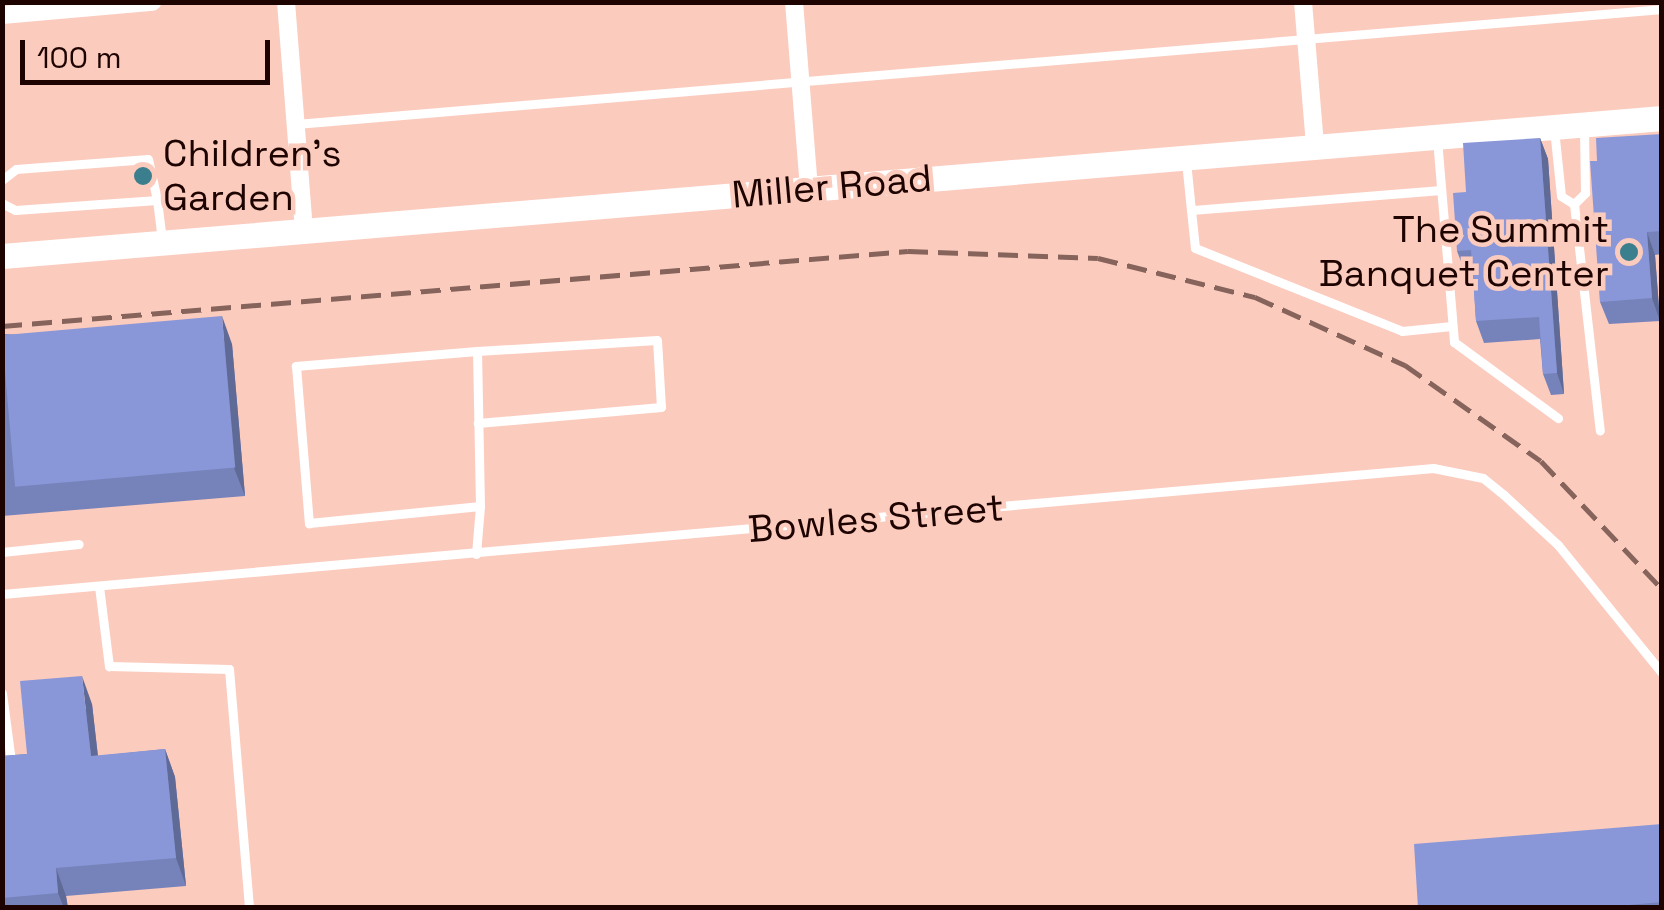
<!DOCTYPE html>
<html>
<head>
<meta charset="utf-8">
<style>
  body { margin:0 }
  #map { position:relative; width:1664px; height:910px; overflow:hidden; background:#fbcbbe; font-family:"Space Grotesk",sans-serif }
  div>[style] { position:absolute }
  .lane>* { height:9px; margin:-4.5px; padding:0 4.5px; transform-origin:4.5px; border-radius:4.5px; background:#fff }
  .street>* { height:18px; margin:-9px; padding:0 9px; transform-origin:9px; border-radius:9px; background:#fff }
  .secondary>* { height:25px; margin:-12.5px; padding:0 12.5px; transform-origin:12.5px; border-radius:12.5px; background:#fff }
  .rail>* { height:5px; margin-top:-2.5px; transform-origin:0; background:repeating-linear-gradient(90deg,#86635b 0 20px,transparent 0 30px) }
  .wall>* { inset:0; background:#7682ba }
  .shaded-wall>* { inset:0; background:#606a97 }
  .building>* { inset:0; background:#8997d8; transform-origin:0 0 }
  .dots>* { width:28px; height:28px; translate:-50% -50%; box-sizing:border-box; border:5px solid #fbcbbe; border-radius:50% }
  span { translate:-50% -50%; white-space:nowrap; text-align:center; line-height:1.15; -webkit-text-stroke:9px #fbcbbe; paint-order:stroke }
  .poi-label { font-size:38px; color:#1d0401 }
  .left { translate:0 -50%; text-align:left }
  .right { translate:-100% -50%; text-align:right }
  .street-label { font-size:38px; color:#1d0401 }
  .frame { position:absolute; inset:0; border:5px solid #1d0401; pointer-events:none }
  .scale { position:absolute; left:20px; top:40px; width:250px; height:45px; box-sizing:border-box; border:5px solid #1d0401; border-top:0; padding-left:12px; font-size:30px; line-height:35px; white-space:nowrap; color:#1d0401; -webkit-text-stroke:8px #fbcbbe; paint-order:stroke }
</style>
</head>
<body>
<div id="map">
  <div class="lane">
    <i style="left:296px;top:124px;width:1371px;rotate:-4.81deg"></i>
    <i style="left:1554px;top:129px;width:67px;rotate:84deg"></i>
    <i style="left:1561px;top:196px;width:15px;rotate:32deg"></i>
    <i style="left:1437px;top:139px;width:204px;rotate:85.2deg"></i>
    <i style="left:1454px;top:342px;width:129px;rotate:36.2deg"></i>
    <i style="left:1186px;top:161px;width:49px;rotate:84.2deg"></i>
    <i style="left:2px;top:180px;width:18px;rotate:-38deg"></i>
    <i style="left:16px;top:169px;width:132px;rotate:-4.3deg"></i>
    <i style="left:148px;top:159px;width:42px;rotate:77.6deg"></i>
    <i style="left:157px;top:200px;width:142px;rotate:176deg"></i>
    <i style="left:15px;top:210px;width:15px;rotate:-152deg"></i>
    <i style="left:1441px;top:190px;width:251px;rotate:175.4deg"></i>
    <i style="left:1191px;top:210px;width:38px;rotate:84deg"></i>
    <i style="left:1195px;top:248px;width:223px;rotate:21.8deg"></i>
    <i style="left:1402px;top:331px;width:50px;rotate:-5.7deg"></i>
    <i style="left:157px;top:200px;width:40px;rotate:82.9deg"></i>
    <i style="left:1574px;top:204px;width:228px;rotate:83.5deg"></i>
    <i style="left:1574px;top:204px;width:16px;rotate:-45deg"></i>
    <i style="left:1585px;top:193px;width:67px;rotate:-90.9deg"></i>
    <i style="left:477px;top:351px;width:180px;rotate:-3.5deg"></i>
    <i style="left:657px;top:340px;width:67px;rotate:86.6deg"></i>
    <i style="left:661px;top:407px;width:184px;rotate:175deg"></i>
    <i style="left:2px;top:552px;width:77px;rotate:-5.9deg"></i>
    <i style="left:476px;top:554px;width:48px;rotate:-85.2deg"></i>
    <i style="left:480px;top:506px;width:155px;rotate:-91.1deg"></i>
    <i style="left:477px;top:351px;width:182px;rotate:175.3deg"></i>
    <i style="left:296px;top:366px;width:158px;rotate:85.3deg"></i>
    <i style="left:309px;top:523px;width:172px;rotate:-5.7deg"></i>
    <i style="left:99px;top:586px;width:81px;rotate:82.9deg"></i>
    <i style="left:109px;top:666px;width:120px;rotate:1.4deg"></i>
    <i style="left:229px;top:669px;width:240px;rotate:85.2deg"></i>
    <i style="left:2px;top:594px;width:1437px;rotate:-5.03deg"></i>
    <i style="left:1433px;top:468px;width:51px;rotate:11.3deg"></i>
    <i style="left:1483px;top:478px;width:27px;rotate:39deg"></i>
    <i style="left:1504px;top:495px;width:74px;rotate:42.8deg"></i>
    <i style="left:1558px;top:545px;width:165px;rotate:50.9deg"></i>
    <i style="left:2px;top:693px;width:69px;rotate:82.5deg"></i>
    <i style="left:11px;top:761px;width:9px;rotate:174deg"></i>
  </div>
  <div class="street">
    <i style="left:286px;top:2px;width:230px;rotate:85.5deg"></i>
    <i style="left:794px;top:2px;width:187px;rotate:85.4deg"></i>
    <i style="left:1303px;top:2px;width:144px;rotate:85.2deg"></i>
    <i style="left:2px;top:15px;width:151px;rotate:-5deg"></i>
  </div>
  <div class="secondary">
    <i style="left:2px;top:256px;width:1666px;rotate:-4.75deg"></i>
  </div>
  <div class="rail">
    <i style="left:2px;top:326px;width:909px;rotate:-4.73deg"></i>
    <i style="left:908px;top:251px;width:190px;rotate:2.1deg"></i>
    <i style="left:1098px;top:258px;width:162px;rotate:14deg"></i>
    <i style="left:1255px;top:297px;width:165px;rotate:24.4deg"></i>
    <i style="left:1405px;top:365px;width:166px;rotate:35.2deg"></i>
    <i style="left:1541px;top:461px;width:176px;rotate:46.6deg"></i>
  </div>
  <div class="wall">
    <i style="clip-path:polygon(1662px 134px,1662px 254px,1655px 255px,1660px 321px,1609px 324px,1600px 302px,1597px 161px)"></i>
    <i style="clip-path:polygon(1540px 138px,1548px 159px,1564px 394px,1551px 395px,1543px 374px,1540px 339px,1484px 343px,1476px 321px,1473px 272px,1465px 272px,1457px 251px,1466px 192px)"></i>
    <i style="clip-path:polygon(2px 334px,232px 344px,245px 496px,2px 516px)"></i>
    <i style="clip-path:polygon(92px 704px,98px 756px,165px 749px,175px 777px,186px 886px,66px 896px,68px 908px,5px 908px,2px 899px,2px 756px,27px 754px)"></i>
    <i style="clip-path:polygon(1662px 824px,1662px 908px,1418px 908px)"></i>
  </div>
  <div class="shaded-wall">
    <i style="clip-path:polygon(1540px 138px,1548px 159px,1564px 394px,1557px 373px)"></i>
    <i style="clip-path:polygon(1647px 232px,1655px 255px,1660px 321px,1652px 298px)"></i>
    <i style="clip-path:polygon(222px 316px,232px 344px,245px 496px,234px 468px)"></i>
    <i style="clip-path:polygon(82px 676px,92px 704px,101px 784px,91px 756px)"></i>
    <i style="clip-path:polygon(165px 749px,175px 777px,186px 886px,176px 858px)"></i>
    <i style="clip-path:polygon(56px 868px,66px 896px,68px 908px,64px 908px,58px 893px)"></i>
  </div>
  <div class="building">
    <i style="clip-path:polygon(1662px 134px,1662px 231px,1647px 232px,1652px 298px,1600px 302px,1590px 161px,1597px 161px,1596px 138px)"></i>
    <i style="clip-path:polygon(1540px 138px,1557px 373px,1543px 374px,1539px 317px,1476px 321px,1471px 250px,1457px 251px,1453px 193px,1466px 192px,1463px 143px)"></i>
    <i style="left:222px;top:316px;width:152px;height:221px;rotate:85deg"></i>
    <i style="clip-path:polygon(82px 676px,91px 756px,165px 749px,176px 858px,56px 868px,58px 893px,2px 898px,2px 756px,27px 754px,20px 681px)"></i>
    <i style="clip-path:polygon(1662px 824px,1662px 902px,1596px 908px,1418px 908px,1414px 844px)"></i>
  </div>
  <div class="dots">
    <i style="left:143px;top:176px;background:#3b7f8e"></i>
    <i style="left:1629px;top:252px;background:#3b7f8e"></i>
  </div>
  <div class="poi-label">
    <span class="left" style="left:163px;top:176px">Children's<br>Garden</span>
    <span class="right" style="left:1609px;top:252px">The Summit<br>Banquet Center</span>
  </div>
  <div class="street-label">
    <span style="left:832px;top:187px;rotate:-5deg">Miller Road</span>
    <span style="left:876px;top:519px;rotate:-5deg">Bowles Street</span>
  </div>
  <div class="frame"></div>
  <div class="scale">100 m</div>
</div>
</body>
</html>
